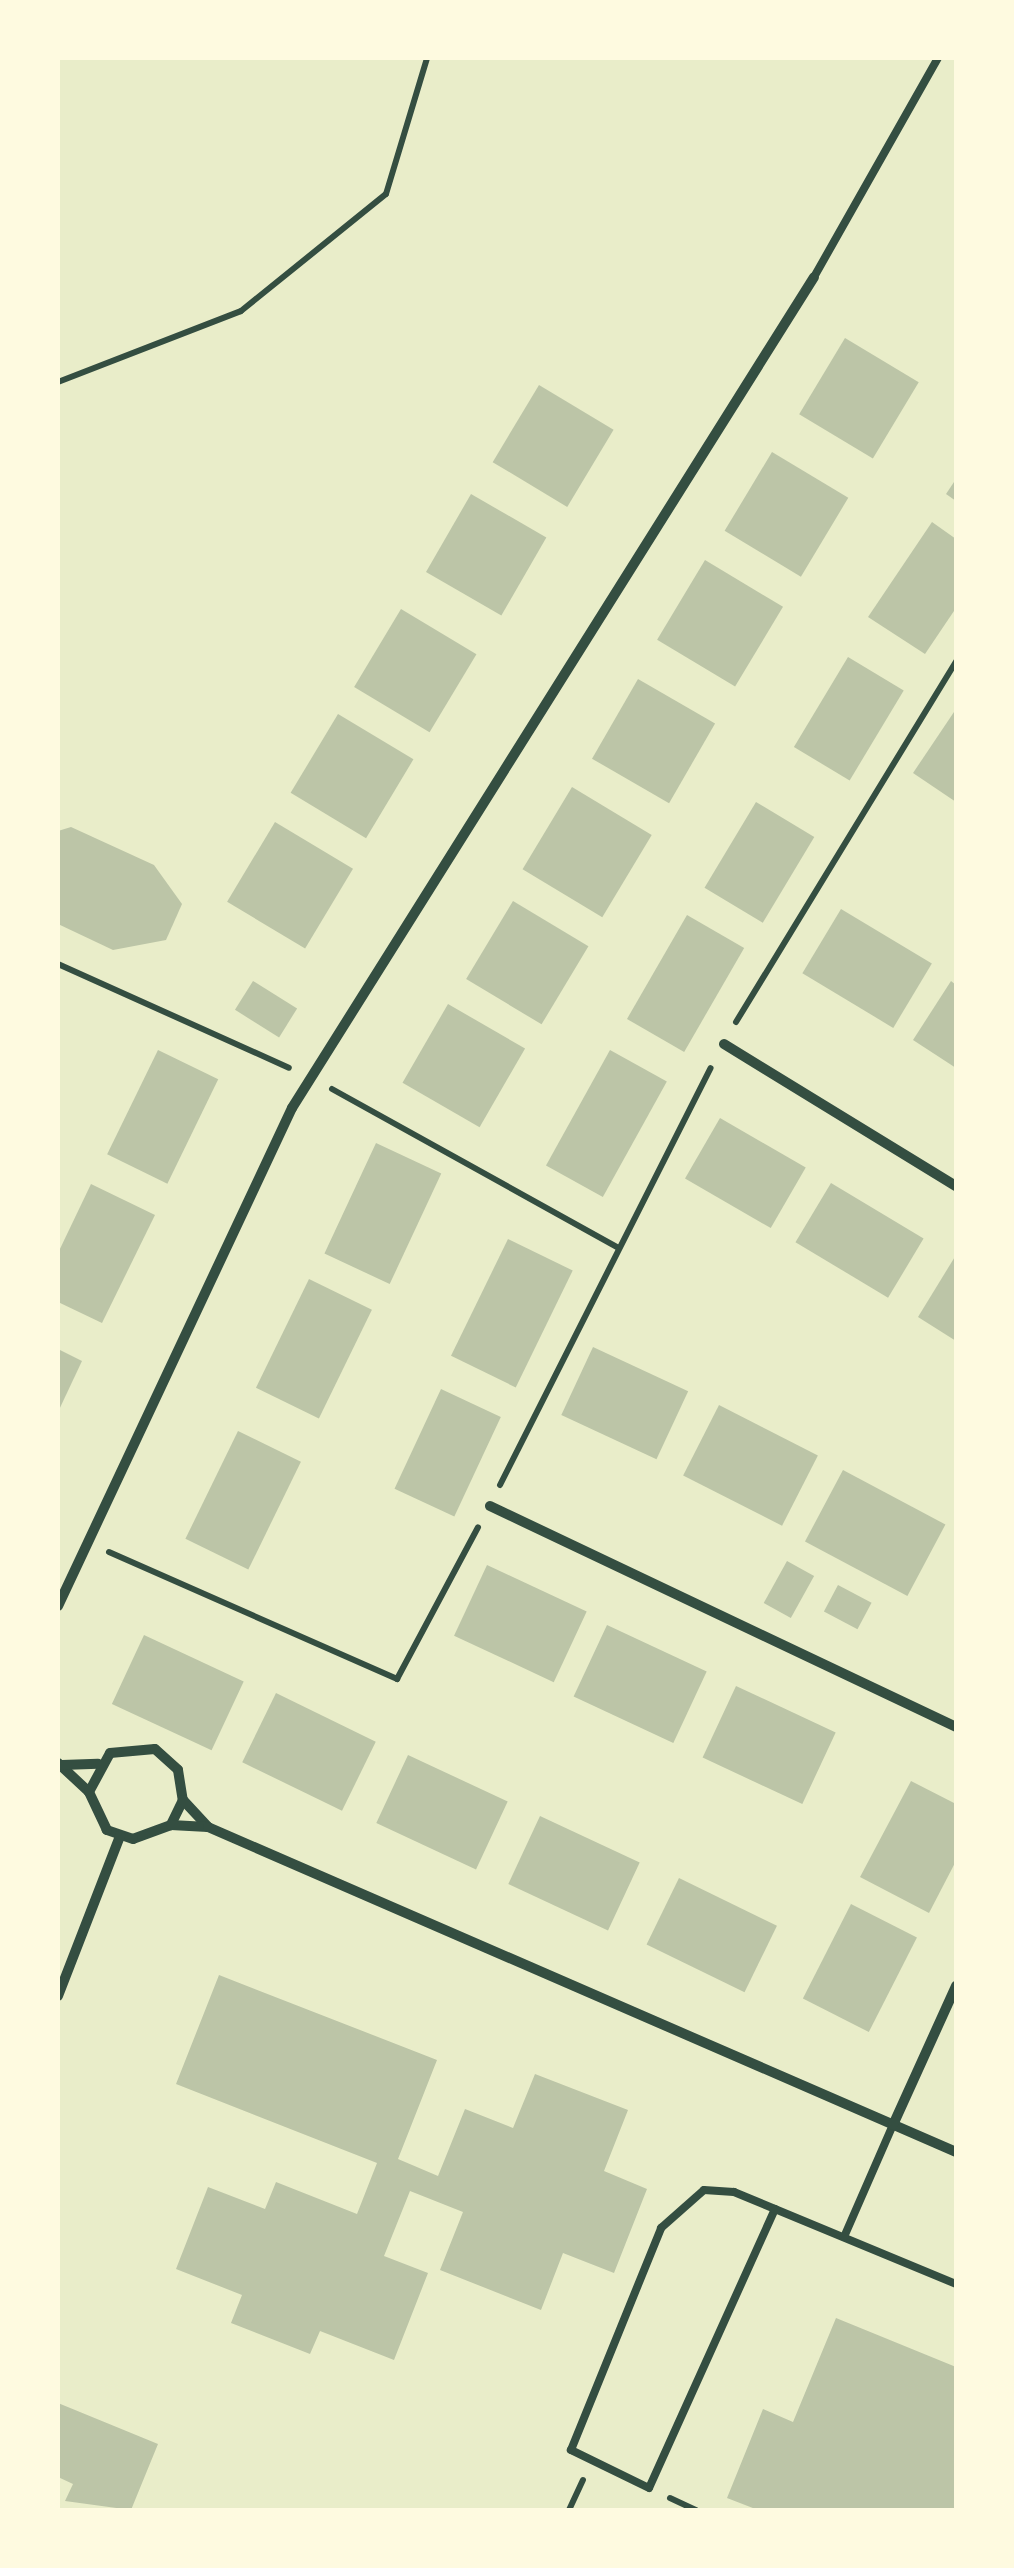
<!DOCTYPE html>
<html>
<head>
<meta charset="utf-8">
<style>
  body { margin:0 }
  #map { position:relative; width:1014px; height:2568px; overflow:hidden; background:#e9edc9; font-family:"Golos Text",sans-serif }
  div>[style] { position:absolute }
  .building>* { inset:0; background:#bcc5a7; transform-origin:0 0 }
  .path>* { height:6px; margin:-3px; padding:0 3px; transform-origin:3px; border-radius:3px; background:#344e41 }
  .service>* { height:8px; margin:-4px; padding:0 4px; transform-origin:4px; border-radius:4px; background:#344e41 }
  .minor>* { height:10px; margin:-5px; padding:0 5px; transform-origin:5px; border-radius:5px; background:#344e41 }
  span { translate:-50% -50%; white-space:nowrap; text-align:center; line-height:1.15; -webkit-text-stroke:8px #fefae0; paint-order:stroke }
  .frame { position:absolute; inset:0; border:60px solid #fefae0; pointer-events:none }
</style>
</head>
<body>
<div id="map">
  <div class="building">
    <i style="left:845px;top:338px;width:86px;height:89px;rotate:31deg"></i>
    <i style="left:539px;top:385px;width:87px;height:90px;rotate:31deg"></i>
    <i style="left:772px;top:452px;width:89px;height:92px;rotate:31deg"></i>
    <i style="clip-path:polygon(956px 479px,956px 501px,946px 494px)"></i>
    <i style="left:471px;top:494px;width:87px;height:90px;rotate:30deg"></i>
    <i style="clip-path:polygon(932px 522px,956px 539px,956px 608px,925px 654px,868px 617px)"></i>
    <i style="left:705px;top:560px;width:91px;height:93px;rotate:31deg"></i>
    <i style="left:401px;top:609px;width:88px;height:91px;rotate:31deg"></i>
    <i style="left:848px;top:657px;width:65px;height:105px;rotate:31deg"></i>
    <i style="left:638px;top:679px;width:89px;height:92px;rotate:30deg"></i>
    <i style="clip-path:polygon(956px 709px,956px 802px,913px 773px)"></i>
    <i style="left:338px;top:714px;width:88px;height:92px;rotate:31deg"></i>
    <i style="left:572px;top:787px;width:93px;height:96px;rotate:31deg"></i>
    <i style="left:756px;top:802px;width:68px;height:100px;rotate:31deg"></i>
    <i style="left:275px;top:822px;width:91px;height:93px;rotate:31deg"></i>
    <i style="clip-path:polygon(71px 827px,154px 865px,182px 904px,166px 940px,113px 950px,58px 924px,58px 831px)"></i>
    <i style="left:513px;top:901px;width:88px;height:91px;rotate:31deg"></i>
    <i style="left:841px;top:909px;width:106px;height:75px;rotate:31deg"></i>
    <i style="left:687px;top:915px;width:66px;height:120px;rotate:30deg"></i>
    <i style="left:253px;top:981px;width:52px;height:34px;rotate:32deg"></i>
    <i style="clip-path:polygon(951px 981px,956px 985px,956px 1068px,913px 1040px)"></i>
    <i style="left:448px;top:1004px;width:89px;height:91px;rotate:30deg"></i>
    <i style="left:158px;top:1050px;width:67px;height:116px;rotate:26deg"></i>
    <i style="left:610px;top:1050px;width:65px;height:132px;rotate:29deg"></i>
    <i style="left:720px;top:1118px;width:99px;height:70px;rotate:30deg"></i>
    <i style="left:376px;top:1143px;width:72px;height:122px;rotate:25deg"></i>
    <i style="left:831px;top:1183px;width:108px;height:69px;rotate:31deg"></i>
    <i style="clip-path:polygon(91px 1184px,155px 1215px,102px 1323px,58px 1302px,58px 1253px)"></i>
    <i style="left:508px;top:1239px;width:72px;height:130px;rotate:26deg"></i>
    <i style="clip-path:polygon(956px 1255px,956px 1341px,918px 1317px)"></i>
    <i style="left:309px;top:1279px;width:70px;height:121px;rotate:26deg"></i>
    <i style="left:593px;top:1347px;width:105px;height:75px;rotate:25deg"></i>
    <i style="clip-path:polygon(58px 1349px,82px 1361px,58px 1412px)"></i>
    <i style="left:441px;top:1389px;width:66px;height:110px;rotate:25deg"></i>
    <i style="left:719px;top:1405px;width:111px;height:79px;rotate:27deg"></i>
    <i style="left:238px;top:1431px;width:70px;height:120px;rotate:26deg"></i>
    <i style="left:843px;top:1470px;width:116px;height:81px;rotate:28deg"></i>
    <i style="left:787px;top:1561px;width:31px;height:48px;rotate:29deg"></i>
    <i style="left:487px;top:1565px;width:110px;height:78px;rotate:25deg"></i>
    <i style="left:838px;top:1585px;width:38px;height:30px;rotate:28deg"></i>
    <i style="left:607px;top:1625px;width:110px;height:79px;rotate:25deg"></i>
    <i style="left:144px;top:1635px;width:110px;height:76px;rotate:25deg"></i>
    <i style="left:736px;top:1686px;width:110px;height:79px;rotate:25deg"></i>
    <i style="left:276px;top:1693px;width:111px;height:77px;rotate:26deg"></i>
    <i style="left:408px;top:1755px;width:110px;height:75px;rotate:25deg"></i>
    <i style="clip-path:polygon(911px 1781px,956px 1804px,956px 1861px,929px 1913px,860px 1877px)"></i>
    <i style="left:540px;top:1816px;width:110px;height:75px;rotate:25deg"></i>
    <i style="left:679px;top:1878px;width:109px;height:74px;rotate:26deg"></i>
    <i style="left:851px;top:1904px;width:74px;height:106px;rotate:27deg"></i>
    <i style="clip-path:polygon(219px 1975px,437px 2060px,398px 2159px,438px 2176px,465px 2109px,513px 2128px,535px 2074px,628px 2110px,604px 2171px,647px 2189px,614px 2273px,563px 2253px,541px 2310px,440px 2270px,463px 2212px,410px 2191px,384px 2256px,428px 2273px,394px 2360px,320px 2331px,310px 2354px,231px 2323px,242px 2295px,176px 2269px,208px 2187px,265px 2209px,276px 2182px,357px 2214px,377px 2163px,176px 2084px)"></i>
    <i style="clip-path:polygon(836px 2318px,956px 2367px,956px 2510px,758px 2510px,727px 2498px,763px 2409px,793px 2422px)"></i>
    <i style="clip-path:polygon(58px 2403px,158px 2444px,131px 2510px,65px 2501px,73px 2484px,58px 2477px)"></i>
  </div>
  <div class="path">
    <i style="left:58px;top:382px;width:196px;rotate:-21.2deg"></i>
    <i style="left:241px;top:311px;width:186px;rotate:-38.9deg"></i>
    <i style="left:386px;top:194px;width:142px;rotate:-73.2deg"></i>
    <i style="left:58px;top:964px;width:253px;rotate:24.2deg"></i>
    <i style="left:736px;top:1022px;width:423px;rotate:-58.6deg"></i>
    <i style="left:332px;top:1089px;width:328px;rotate:29deg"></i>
    <i style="left:500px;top:1485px;width:467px;rotate:-63.2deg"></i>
    <i style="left:109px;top:1552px;width:315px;rotate:23.8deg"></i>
    <i style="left:397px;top:1679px;width:172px;rotate:-61.9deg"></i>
    <i style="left:670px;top:2498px;width:29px;rotate:25deg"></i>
    <i style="left:569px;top:2510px;width:33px;rotate:-65deg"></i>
  </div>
  <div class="service">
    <i style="left:814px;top:277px;width:252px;rotate:-60.5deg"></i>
    <i style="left:775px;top:2209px;width:306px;rotate:114.3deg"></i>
    <i style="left:649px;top:2488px;width:87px;rotate:-154deg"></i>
    <i style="left:571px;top:2450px;width:240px;rotate:-67.9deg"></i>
    <i style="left:661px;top:2228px;width:57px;rotate:-41.5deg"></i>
    <i style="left:704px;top:2190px;width:30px;rotate:4deg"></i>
    <i style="left:734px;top:2192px;width:240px;rotate:22.5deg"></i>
    <i style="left:844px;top:2237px;width:122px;rotate:-66.4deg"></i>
  </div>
  <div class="minor">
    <i style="left:724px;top:1044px;width:272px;rotate:31.5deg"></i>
    <i style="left:490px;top:1506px;width:516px;rotate:25.37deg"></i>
    <i style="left:58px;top:1606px;width:550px;rotate:-64.83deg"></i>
    <i style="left:292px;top:1108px;width:981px;rotate:-57.86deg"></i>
    <i style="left:58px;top:1763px;width:42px;rotate:43.1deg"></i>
    <i style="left:62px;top:1765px;width:36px;rotate:-2deg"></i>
    <i style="left:183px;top:1800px;width:28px;rotate:116deg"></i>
    <i style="left:171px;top:1825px;width:40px;rotate:159.8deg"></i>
    <i style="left:133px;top:1839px;width:28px;rotate:-161deg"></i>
    <i style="left:107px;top:1830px;width:42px;rotate:-115.3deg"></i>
    <i style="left:89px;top:1792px;width:44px;rotate:-61.7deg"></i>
    <i style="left:110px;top:1753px;width:45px;rotate:-5.1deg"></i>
    <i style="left:155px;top:1749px;width:31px;rotate:42deg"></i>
    <i style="left:178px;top:1770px;width:30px;rotate:81deg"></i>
    <i style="left:183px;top:1800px;width:37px;rotate:47deg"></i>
    <i style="left:171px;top:1825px;width:37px;rotate:3deg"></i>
    <i style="left:208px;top:1827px;width:816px;rotate:23.48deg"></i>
    <i style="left:58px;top:1996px;width:172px;rotate:-68.8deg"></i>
    <i style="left:893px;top:2125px;width:153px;rotate:-65.6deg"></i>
  </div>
  <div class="frame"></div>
</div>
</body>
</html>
